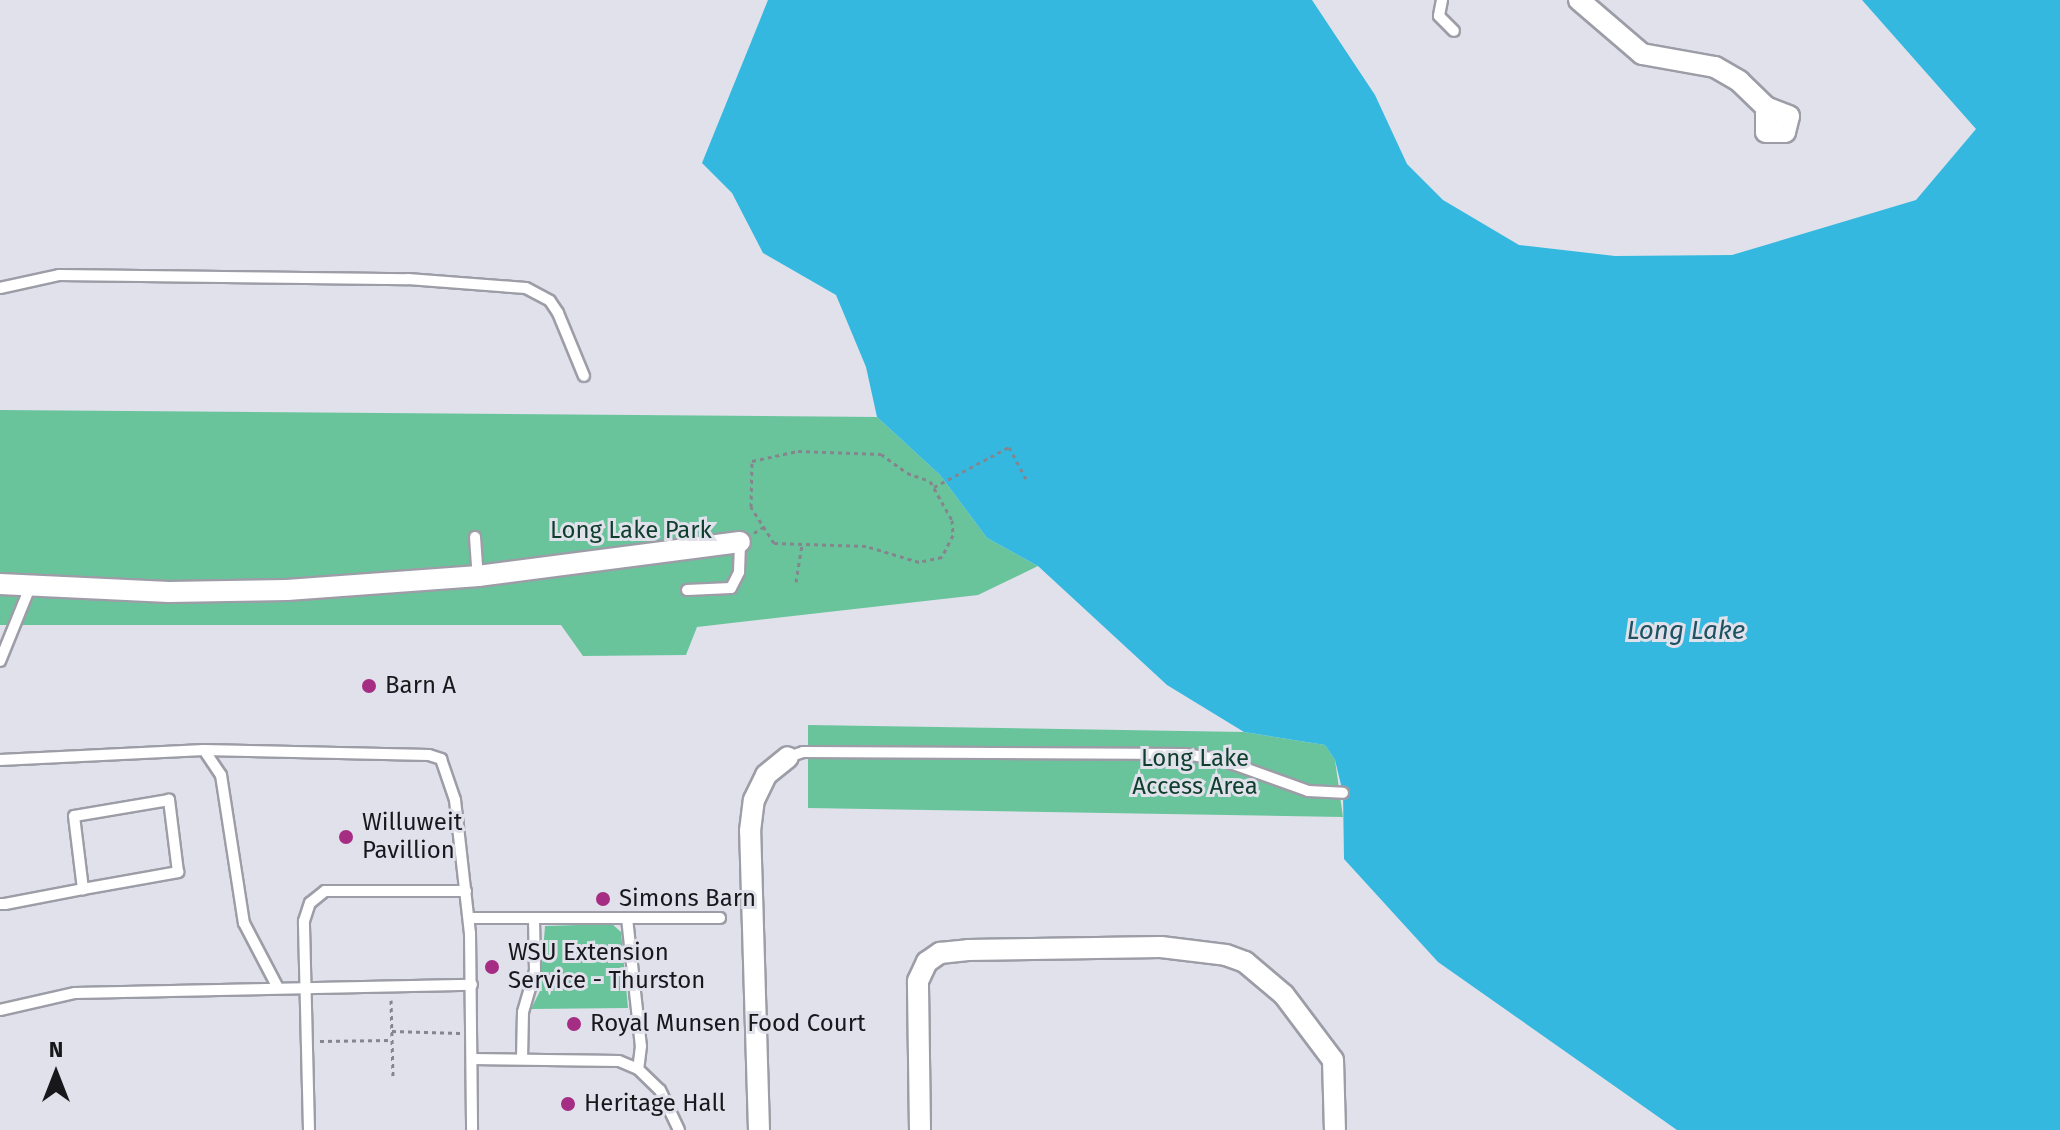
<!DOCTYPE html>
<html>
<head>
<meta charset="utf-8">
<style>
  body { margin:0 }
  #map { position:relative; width:2060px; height:1130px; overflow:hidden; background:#e0e1eb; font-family:"Fira Sans",sans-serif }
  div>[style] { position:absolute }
  .green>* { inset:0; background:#69c49c }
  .water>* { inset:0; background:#35b8df }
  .path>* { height:3px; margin-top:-1.5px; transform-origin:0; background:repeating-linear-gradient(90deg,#85858d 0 4px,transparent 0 8px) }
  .roads { filter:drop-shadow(2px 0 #9d9da7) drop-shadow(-2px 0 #9d9da7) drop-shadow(0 2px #9d9da7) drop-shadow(0 -2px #9d9da7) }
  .service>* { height:10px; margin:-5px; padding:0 5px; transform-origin:5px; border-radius:5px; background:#fff }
  .minor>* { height:20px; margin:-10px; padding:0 10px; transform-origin:10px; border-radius:10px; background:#fff }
  .dots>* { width:22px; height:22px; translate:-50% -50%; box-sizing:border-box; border:4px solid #e0e1eb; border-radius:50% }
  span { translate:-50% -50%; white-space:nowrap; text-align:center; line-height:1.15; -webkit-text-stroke:6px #e0e1eb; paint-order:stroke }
  .park-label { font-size:24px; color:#0e3e2c }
  .poi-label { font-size:24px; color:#18181c }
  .left { translate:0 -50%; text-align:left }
  .water-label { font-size:26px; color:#1f5364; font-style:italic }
  .north { position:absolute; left:16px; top:1034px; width:80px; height:80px; -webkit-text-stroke:6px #e0e1eb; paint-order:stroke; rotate:0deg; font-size:22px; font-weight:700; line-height:32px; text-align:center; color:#18181c }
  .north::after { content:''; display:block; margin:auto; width:28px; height:36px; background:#18181c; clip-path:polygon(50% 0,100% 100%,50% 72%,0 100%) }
</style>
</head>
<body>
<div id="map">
  <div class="green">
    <i style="clip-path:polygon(0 410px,877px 417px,940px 475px,987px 538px,1038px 566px,978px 595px,697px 627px,686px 655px,583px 656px,561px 625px,0 625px)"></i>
    <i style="clip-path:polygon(808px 725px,1244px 732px,1325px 745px,1335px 760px,1343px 817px,808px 808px)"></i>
    <i style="clip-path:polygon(612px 924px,621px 932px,628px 1008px,531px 1009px,540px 991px,545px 926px)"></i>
  </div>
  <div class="water">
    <i style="clip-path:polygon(768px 0,1312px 0,1375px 95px,1407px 164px,1443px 200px,1519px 245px,1615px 256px,1732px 255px,1916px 200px,1976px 129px,1862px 0,2060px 0,2060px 1130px,1677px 1130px,1438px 962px,1344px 859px,1343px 793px,1335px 760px,1325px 745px,1244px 732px,1167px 685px,1038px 566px,987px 538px,940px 475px,877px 417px,866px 367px,836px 295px,763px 253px,732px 193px,702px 163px)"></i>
  </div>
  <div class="path">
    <i style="left:798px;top:451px;width:83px;rotate:2.1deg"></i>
    <i style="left:881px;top:454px;width:32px;rotate:36deg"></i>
    <i style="left:907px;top:473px;width:24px;rotate:19deg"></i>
    <i style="left:930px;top:481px;width:45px;rotate:60.6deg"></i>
    <i style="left:952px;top:520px;width:15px;rotate:86deg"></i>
    <i style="left:953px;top:535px;width:25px;rotate:117deg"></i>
    <i style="left:942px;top:557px;width:24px;rotate:168deg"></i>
    <i style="left:919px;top:562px;width:55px;rotate:-163.2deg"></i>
    <i style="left:866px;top:546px;width:92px;rotate:-178.1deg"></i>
    <i style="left:774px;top:543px;width:43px;rotate:-122.6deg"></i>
    <i style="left:751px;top:507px;width:46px;rotate:-88.8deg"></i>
    <i style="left:752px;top:461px;width:47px;rotate:-12.3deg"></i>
    <i style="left:934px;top:487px;width:85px;rotate:-28.1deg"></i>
    <i style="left:1009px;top:447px;width:38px;rotate:62deg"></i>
    <i style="left:754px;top:533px;width:15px;rotate:-32deg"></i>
    <i style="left:796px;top:582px;width:38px;rotate:-81deg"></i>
    <i style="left:391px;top:1000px;width:76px;rotate:88.5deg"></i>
    <i style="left:392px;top:1031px;width:68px;rotate:1.7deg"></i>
    <i style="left:320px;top:1041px;width:72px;rotate:-0.8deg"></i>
  </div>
  <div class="roads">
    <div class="service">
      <i style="left:1442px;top:0;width:16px;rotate:101deg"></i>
      <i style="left:1439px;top:16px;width:21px;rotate:45deg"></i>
      <i style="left:0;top:288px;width:60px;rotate:-12.4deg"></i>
      <i style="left:59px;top:275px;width:349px;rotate:0.7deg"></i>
      <i style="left:408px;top:279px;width:118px;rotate:4.4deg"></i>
      <i style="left:526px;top:288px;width:27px;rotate:28deg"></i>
      <i style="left:550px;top:301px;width:14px;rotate:56deg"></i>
      <i style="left:558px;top:313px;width:68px;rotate:67.6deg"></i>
      <i style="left:475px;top:537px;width:39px;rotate:86deg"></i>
      <i style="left:687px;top:590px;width:44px;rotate:-2.6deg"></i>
      <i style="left:731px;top:588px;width:18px;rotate:-63deg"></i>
      <i style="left:739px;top:572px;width:30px;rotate:-88deg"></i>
      <i style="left:0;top:661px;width:80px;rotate:-67.9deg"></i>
      <i style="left:204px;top:750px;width:225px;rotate:1.3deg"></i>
      <i style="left:429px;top:755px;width:13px;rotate:18deg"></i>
      <i style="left:441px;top:759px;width:43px;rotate:71.1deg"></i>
      <i style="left:455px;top:800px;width:134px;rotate:83.6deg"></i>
      <i style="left:470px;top:933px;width:197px;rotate:89.4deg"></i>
      <i style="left:788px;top:757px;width:16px;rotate:-18deg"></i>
      <i style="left:803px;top:752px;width:382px;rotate:0.3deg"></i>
      <i style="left:1185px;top:754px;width:37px;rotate:9deg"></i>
      <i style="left:1222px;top:760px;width:91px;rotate:19.8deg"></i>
      <i style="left:1308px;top:791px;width:35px;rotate:3deg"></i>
      <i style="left:0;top:760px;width:204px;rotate:-2.8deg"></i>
      <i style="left:204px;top:750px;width:30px;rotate:56deg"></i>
      <i style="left:221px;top:775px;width:150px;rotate:81.2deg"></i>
      <i style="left:244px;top:923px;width:71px;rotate:62.4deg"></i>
      <i style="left:0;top:904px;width:5px"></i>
      <i style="left:5px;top:904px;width:79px;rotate:-10.9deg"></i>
      <i style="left:83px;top:889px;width:97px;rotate:-10.1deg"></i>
      <i style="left:178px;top:872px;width:73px;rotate:-97.1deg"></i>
      <i style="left:169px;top:800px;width:96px;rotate:170.4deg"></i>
      <i style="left:74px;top:816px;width:74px;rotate:83deg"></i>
      <i style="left:469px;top:918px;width:251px"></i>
      <i style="left:627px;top:918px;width:129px;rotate:83.8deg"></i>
      <i style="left:641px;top:1046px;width:23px;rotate:97deg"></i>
      <i style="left:0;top:1010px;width:77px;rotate:-12.8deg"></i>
      <i style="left:75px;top:993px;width:397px;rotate:-1.2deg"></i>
      <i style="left:472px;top:1059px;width:147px;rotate:0.8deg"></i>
      <i style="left:619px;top:1061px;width:21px;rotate:23deg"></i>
      <i style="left:638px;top:1069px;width:30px;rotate:44deg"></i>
      <i style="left:660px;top:1090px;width:44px;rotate:64.6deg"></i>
      <i style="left:522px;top:1059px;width:47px;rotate:-88.8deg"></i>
      <i style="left:523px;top:1012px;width:43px;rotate:-73.7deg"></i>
      <i style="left:535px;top:971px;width:53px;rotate:-91.1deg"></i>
      <i style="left:309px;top:1130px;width:209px;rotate:-91.4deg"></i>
      <i style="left:304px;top:921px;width:19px;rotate:-72deg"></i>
      <i style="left:310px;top:903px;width:19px;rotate:-39deg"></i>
      <i style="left:325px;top:891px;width:141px"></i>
    </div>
    <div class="minor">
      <i style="left:1579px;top:0;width:83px;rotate:40.6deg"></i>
      <i style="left:1642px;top:54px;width:74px;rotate:10.1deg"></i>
      <i style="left:1715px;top:67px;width:28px;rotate:30deg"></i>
      <i style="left:1739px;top:81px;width:37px;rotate:44deg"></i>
      <i style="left:1766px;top:107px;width:25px;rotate:90deg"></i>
      <i style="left:1766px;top:132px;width:19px"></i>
      <i style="left:1785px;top:132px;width:16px;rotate:-76deg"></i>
      <i style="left:1789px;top:116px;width:25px;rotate:-159deg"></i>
      <i style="left:0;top:584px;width:169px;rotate:2.7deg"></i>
      <i style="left:169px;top:592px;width:118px;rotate:-1deg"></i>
      <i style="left:287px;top:590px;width:192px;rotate:-4.2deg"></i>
      <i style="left:478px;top:576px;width:264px;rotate:-7.4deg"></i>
      <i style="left:759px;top:1130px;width:299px;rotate:-91.7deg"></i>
      <i style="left:750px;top:831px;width:31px;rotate:-83deg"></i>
      <i style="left:754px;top:800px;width:28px;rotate:-64deg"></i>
      <i style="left:766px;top:775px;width:28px;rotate:-39deg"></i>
      <i style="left:920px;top:1130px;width:149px;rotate:-90.8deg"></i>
      <i style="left:918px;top:981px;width:21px;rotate:-65deg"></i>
      <i style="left:927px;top:962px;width:16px;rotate:-35deg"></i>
      <i style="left:940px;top:953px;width:28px;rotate:-6deg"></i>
      <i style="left:968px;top:950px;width:193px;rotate:-0.9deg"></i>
      <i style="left:1161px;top:947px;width:65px;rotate:7deg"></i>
      <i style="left:1226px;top:955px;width:20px;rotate:20deg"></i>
      <i style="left:1245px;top:962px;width:51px;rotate:40.2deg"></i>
      <i style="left:1284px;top:995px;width:81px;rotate:53deg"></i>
      <i style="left:1333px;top:1060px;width:70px;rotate:88.4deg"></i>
    </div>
  </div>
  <div class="dots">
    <i style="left:369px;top:686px;background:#a52d84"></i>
    <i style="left:346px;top:837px;background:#a52d84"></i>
    <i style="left:603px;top:899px;background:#a52d84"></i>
    <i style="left:492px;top:967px;background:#a52d84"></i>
    <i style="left:574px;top:1024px;background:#a52d84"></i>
    <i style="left:568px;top:1104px;background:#a52d84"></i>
  </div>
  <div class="park-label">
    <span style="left:631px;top:531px">Long Lake Park</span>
    <span style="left:1195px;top:773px">Long Lake<br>Access Area</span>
  </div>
  <div class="poi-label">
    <span class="left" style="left:385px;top:686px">Barn A</span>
    <span class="left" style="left:362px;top:837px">Willuweit<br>Pavillion</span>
    <span class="left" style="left:619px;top:899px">Simons Barn</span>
    <span class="left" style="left:508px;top:967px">WSU Extension<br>Service - Thurston</span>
    <span class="left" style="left:590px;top:1024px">Royal Munsen Food Court</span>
    <span class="left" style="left:584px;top:1104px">Heritage Hall</span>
  </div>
  <div class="water-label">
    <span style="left:1686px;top:631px">Long Lake</span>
  </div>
  <div class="north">N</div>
</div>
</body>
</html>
